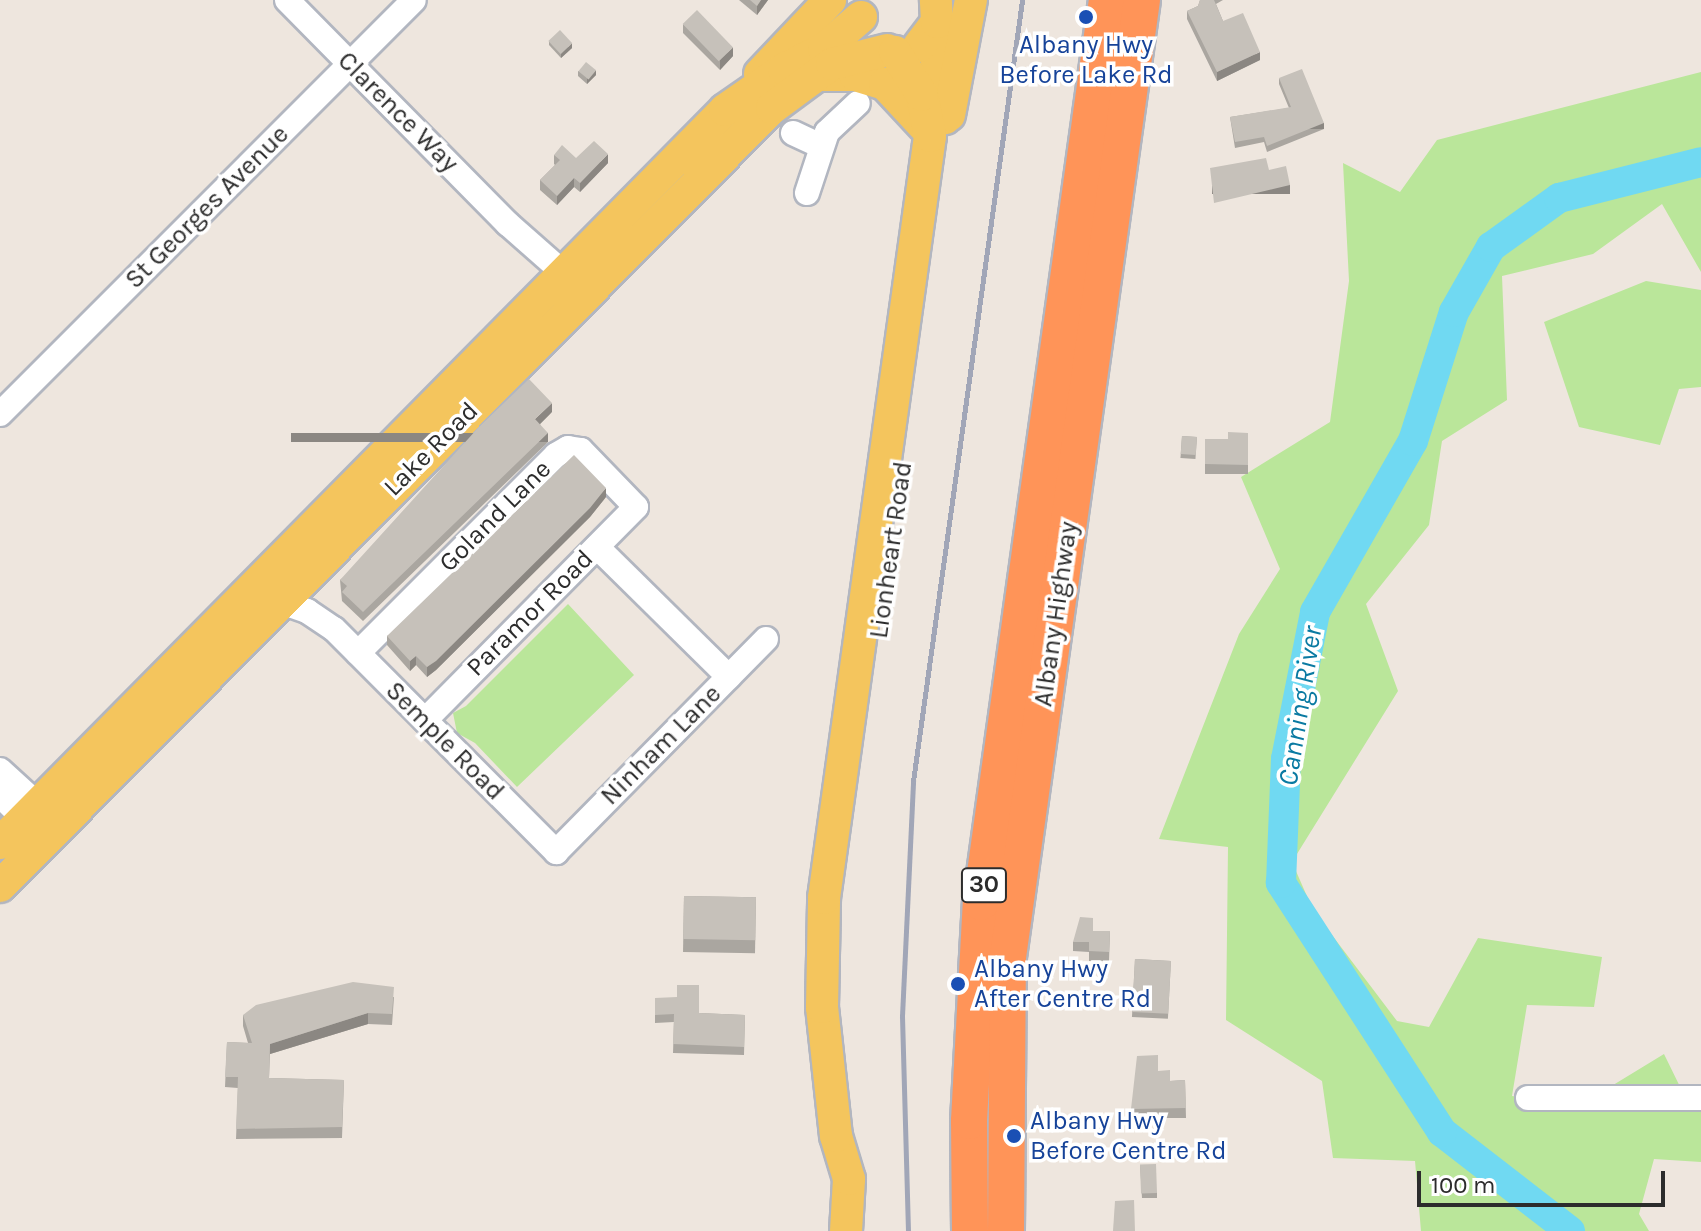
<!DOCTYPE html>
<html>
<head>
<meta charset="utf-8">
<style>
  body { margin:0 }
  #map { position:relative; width:1701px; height:1231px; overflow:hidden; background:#eee6de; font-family:Karla,sans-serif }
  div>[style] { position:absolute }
  .green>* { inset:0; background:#bae69a }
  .river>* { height:30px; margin:-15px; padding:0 15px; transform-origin:15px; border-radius:15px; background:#70d9f2 }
  .roads { filter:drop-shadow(2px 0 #b2b6c0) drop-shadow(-2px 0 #b2b6c0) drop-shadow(0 2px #b2b6c0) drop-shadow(0 -2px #b2b6c0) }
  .minor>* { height:24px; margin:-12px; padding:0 12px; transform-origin:12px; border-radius:12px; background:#fff }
  .major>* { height:32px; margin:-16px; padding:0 16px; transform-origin:16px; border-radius:16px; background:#f4c55d }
  .highway>* { height:36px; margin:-18px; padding:0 18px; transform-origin:18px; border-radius:18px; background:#ff9458 }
  .rail>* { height:5px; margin:-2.5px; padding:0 2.5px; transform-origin:2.5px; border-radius:2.5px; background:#a1a6b7 }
  .wall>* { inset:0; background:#aaa6a0; transform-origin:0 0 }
  .shaded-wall>* { inset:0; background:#8b8782; transform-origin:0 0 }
  .building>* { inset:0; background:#c6c1ba; transform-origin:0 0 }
  .dots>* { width:22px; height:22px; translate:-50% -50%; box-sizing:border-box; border:4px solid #fff; border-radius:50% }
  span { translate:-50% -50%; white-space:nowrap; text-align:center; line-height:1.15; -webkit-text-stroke:7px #fff; paint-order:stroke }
  .shield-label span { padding:2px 6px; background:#fff; border:2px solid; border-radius:6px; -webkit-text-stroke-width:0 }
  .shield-label { font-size:24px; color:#2c2c2c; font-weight:700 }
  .transit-label { font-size:26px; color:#164399 }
  .left { translate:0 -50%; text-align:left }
  .street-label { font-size:26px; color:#2c2c2c }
  .water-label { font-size:28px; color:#0a7aa2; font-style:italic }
  .scale { position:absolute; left:1417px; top:1171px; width:248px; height:36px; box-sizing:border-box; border:4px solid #2c2c2c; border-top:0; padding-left:10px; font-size:24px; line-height:28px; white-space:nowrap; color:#2c2c2c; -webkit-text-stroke:6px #fff; paint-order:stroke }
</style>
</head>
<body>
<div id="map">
  <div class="green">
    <i style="clip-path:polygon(1701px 72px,1701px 272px,1662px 204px,1593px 254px,1502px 276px,1507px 400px,1442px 441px,1429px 525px,1366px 604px,1398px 691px,1292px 862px,1313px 910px,1397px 1021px,1429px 1027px,1478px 938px,1602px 957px,1594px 1007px,1527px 1005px,1512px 1096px,1582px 1104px,1664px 1054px,1687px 1101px,1701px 1096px,1701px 1162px,1654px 1159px,1639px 1214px,1649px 1231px,1421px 1231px,1415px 1161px,1333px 1158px,1322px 1081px,1226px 1020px,1228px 847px,1159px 839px,1239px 634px,1280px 569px,1241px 477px,1330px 422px,1349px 281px,1343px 163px,1400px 192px,1437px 140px)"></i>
    <i style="clip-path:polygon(1646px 281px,1701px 290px,1701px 387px,1679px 389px,1660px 445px,1579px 427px,1544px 322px)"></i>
    <i style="clip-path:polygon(568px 604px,634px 675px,517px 787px,475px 743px,457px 733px,453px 713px,466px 706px)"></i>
  </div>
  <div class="river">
    <i style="left:1570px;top:1231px;width:162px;rotate:-142.3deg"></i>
    <i style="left:1442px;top:1132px;width:297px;rotate:-122.9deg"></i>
    <i style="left:1281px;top:883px;width:124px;rotate:-87.7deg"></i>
    <i style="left:1286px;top:759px;width:150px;rotate:-78.8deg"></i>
    <i style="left:1315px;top:612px;width:197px;rotate:-60.2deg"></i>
    <i style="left:1413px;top:441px;width:135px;rotate:-72.4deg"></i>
    <i style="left:1454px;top:312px;width:75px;rotate:-60.4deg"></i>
    <i style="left:1491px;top:247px;width:84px;rotate:-35.8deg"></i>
    <i style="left:1559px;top:198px;width:146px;rotate:-14.2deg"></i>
  </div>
  <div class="roads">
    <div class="minor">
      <i style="left:287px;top:0;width:315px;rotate:45.4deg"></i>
      <i style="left:508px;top:224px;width:91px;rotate:41.4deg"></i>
      <i style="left:793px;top:133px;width:31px;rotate:25deg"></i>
      <i style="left:807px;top:193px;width:64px;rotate:-71.8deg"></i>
      <i style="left:827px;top:132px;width:42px;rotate:-43.1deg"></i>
      <i style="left:0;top:414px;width:585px;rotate:-45deg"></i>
      <i style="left:597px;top:547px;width:185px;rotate:44.6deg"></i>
      <i style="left:278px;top:601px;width:31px;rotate:19deg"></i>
      <i style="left:307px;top:611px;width:32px;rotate:34deg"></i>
      <i style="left:334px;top:629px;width:315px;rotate:45.1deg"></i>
      <i style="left:556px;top:852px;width:299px;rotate:-45.4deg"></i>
      <i style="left:358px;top:653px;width:280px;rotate:-45deg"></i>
      <i style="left:556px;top:455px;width:14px;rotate:-30deg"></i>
      <i style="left:568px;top:448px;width:13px;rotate:9deg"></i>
      <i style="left:581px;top:450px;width:79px;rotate:46deg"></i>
      <i style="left:636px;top:507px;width:300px;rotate:134.7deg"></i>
      <i style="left:0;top:770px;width:65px;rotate:42.5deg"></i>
      <i style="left:0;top:795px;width:49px;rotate:45deg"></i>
      <i style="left:1528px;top:1098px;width:173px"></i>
    </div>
    <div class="major">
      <i style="left:933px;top:34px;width:85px;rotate:81.9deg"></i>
      <i style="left:919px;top:46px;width:30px;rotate:-53deg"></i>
      <i style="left:937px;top:22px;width:22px;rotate:-93deg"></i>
      <i style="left:760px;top:74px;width:102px;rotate:-46.6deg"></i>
      <i style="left:823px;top:75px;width:32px"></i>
      <i style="left:855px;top:75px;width:31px;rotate:17deg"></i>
      <i style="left:885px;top:84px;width:57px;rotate:47.1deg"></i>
      <i style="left:949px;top:115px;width:117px;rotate:-79.2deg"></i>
      <i style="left:0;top:843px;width:1031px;rotate:-45.31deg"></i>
      <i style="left:725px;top:110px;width:72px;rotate:-34.8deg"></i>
      <i style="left:784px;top:69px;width:45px;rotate:-26.6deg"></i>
      <i style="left:824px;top:49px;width:49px;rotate:-40.9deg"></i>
      <i style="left:0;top:886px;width:1096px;rotate:-45.22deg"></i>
      <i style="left:772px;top:108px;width:74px;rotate:-36.3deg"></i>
      <i style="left:832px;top:64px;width:57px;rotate:-14.3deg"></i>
      <i style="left:846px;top:1231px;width:52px;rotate:-86.7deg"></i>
      <i style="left:849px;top:1179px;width:45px;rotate:-106.8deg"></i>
      <i style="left:836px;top:1136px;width:130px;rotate:-96.2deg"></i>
      <i style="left:822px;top:1007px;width:109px;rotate:-88.9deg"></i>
      <i style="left:824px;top:898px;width:769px;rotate:-82.08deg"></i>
      <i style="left:930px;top:136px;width:42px;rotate:-101deg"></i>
      <i style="left:922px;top:95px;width:51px;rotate:-122.1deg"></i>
    </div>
    <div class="highway">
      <i style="left:970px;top:1231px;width:110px;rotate:-90.5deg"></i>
      <i style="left:969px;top:1121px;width:219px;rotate:-86.9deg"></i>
      <i style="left:981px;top:902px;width:911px;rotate:-82.05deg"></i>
      <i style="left:1006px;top:1231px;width:274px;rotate:-89.6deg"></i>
      <i style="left:1008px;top:957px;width:966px;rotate:-82.03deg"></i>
    </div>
  </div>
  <div class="rail">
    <i style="left:908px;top:1231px;width:215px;rotate:-91.6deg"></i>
    <i style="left:902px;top:1016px;width:235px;rotate:-87.3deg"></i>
    <i style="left:913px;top:781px;width:789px;rotate:-82.05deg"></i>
  </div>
  <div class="wall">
    <i style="clip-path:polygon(739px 0,768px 0,757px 15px)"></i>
    <i style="clip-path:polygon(1200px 0,1223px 0,1216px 4px,1223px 21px,1260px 60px,1217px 81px,1187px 19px,1187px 11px,1198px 6px)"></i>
    <i style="clip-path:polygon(683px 24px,733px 56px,720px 70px,683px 33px)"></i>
    <i style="clip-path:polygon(549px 41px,572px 48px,561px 58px,549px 45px)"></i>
    <i style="clip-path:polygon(578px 71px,596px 75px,587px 84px,578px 76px)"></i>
    <i style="clip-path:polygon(1279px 78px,1324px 129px,1267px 152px,1264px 142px,1235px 148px,1230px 117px,1289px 108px,1279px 84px)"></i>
    <i style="clip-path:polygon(554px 155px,576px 158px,608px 163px,580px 192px,574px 187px,557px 205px,540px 190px,540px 180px,555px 165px,554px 164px)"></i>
    <i style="clip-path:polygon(552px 412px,540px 424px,548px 442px,363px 621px,342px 601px,340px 580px)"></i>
    <i style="clip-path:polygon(1248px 433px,1248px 474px,1205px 474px,1205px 439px,1228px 439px)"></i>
    <i style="left:1182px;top:436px;width:15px;height:22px;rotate:4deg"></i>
    <i style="clip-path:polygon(606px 497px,590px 517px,436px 670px,427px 677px,416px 665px,410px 671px,387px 645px,387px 636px)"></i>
    <i style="left:684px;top:896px;width:72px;height:56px;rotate:1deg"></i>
    <i style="clip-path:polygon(1093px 931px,1110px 931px,1109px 961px,1089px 961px,1089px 952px,1073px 951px,1073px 942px)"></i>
    <i style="left:1135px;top:959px;width:36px;height:58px;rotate:3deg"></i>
    <i style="clip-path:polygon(394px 997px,392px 1025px,368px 1024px,270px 1054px,269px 1078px,344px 1080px,342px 1138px,236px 1139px,238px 1088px,225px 1087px,227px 1042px,248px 1043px,243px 1026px,243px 1015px)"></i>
    <i style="clip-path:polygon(655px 998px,699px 1013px,745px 1015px,744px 1055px,673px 1053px,674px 1022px,655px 1023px)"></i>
    <i style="clip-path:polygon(1158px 1071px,1170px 1081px,1185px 1080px,1186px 1118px,1131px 1118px,1131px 1109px)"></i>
    <i style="clip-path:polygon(1140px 1165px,1157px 1193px,1157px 1198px,1142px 1198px)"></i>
  </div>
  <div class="shaded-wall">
    <i style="clip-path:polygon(761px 0,768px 0,757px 15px,757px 6px)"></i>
    <i style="clip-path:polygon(572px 43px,572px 48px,561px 58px,561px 54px)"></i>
    <i style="clip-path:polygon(733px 47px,733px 56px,720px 70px,720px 60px)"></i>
    <i style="clip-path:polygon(1260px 52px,1260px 60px,1217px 81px,1217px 72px)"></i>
    <i style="clip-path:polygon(596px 70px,596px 75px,587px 84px,587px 79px)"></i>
    <i style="left:1324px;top:123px;width:6px;height:61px;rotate:90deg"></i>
    <i style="clip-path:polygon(608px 154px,608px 163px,580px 192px,580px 183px)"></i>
    <i style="clip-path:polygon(574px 178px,574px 187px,557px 205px,557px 196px)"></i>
    <i style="left:1290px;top:185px;width:9px;height:78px;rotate:90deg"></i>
    <i style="clip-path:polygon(552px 403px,552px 412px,535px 429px,535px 419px)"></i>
    <i style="left:548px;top:433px;width:9px;height:257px;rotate:90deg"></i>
    <i style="clip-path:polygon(606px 488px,606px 497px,590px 517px,436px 670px,427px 677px,427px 667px)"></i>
    <i style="clip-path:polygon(416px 656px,416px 665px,410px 671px,410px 661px)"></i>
    <i style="clip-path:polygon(368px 1013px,368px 1024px,270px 1054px,270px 1044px)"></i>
  </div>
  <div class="building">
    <i style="clip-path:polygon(750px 0,761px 0,757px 6px)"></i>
    <i style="clip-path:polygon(1200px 0,1214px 0,1223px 21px,1243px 13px,1260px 52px,1217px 72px,1187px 11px,1198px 6px)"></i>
    <i style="left:697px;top:10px;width:52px;height:20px;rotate:46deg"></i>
    <i style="left:560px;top:30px;width:18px;height:16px;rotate:47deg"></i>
    <i style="left:586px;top:62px;width:13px;height:12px;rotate:39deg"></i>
    <i style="clip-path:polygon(1302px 69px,1324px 123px,1267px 146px,1264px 137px,1235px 142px,1230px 117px,1291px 107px,1279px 78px)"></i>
    <i style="clip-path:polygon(594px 141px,608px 154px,580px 183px,574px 178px,557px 196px,540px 180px,560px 160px,554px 155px,562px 145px,576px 158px)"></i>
    <i style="clip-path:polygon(1266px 158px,1269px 170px,1286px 166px,1290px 185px,1214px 203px,1210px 168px)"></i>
    <i style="clip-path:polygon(529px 379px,552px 403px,535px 419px,548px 433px,363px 612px,342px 592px,347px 586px,340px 580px,478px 428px)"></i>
    <i style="clip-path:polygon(1228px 432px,1248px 433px,1248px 465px,1205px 464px,1205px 439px,1228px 439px)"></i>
    <i style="left:1182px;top:436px;width:15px;height:18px;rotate:4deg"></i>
    <i style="clip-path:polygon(574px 455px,606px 488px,590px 508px,436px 661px,427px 667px,416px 656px,410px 661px,387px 636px)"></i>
    <i style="left:684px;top:896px;width:72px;height:43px;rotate:1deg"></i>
    <i style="clip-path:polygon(1080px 917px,1093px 918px,1093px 931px,1110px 931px,1109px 952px,1089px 951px,1089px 942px,1073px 942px)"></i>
    <i style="left:1135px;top:959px;width:36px;height:53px;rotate:3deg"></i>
    <i style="clip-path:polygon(353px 982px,394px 987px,392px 1014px,368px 1013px,270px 1044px,269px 1078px,344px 1080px,342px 1127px,236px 1129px,238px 1077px,225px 1077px,227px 1042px,252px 1043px,243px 1015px,256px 1005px)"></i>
    <i style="clip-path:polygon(677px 985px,699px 985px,699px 1013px,745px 1015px,744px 1047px,673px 1044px,674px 1014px,655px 1015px,655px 998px,677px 997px)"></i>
    <i style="clip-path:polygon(1158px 1055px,1158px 1071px,1170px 1070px,1170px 1081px,1185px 1080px,1186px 1108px,1131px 1109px,1137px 1056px)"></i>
    <i style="left:1156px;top:1164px;width:29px;height:16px;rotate:88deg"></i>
    <i style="clip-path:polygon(1134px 1200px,1135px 1231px,1113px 1231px,1115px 1201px)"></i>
  </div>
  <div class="dots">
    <i style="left:1086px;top:17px;background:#1a4fb4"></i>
    <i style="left:958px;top:984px;background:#1a4fb4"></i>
    <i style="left:1014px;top:1136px;background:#1a4fb4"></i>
  </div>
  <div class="shield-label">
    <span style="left:984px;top:885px">30</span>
  </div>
  <div class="transit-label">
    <span style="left:1086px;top:60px">Albany Hwy<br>Before Lake Rd</span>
    <span class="left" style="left:974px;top:984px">Albany Hwy<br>After Centre Rd</span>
    <span class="left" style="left:1030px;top:1136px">Albany Hwy<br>Before Centre Rd</span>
  </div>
  <div class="street-label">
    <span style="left:398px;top:112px;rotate:45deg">Clarence Way</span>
    <span style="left:207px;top:207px;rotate:-45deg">St Georges Avenue</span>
    <span style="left:431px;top:449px;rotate:-45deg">Lake Road</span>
    <span style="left:495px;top:516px;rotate:-45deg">Goland Lane</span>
    <span style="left:891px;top:550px;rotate:-82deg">Lionheart Road</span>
    <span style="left:530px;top:613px;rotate:-45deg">Paramor Road</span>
    <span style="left:1056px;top:614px;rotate:-82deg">Albany Highway</span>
    <span style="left:445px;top:741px;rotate:45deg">Semple Road</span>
    <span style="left:661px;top:745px;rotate:-45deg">Ninham Lane</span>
  </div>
  <div class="water-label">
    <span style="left:1300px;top:706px;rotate:-81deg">Canning River</span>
  </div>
  <div class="scale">100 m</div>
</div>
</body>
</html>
